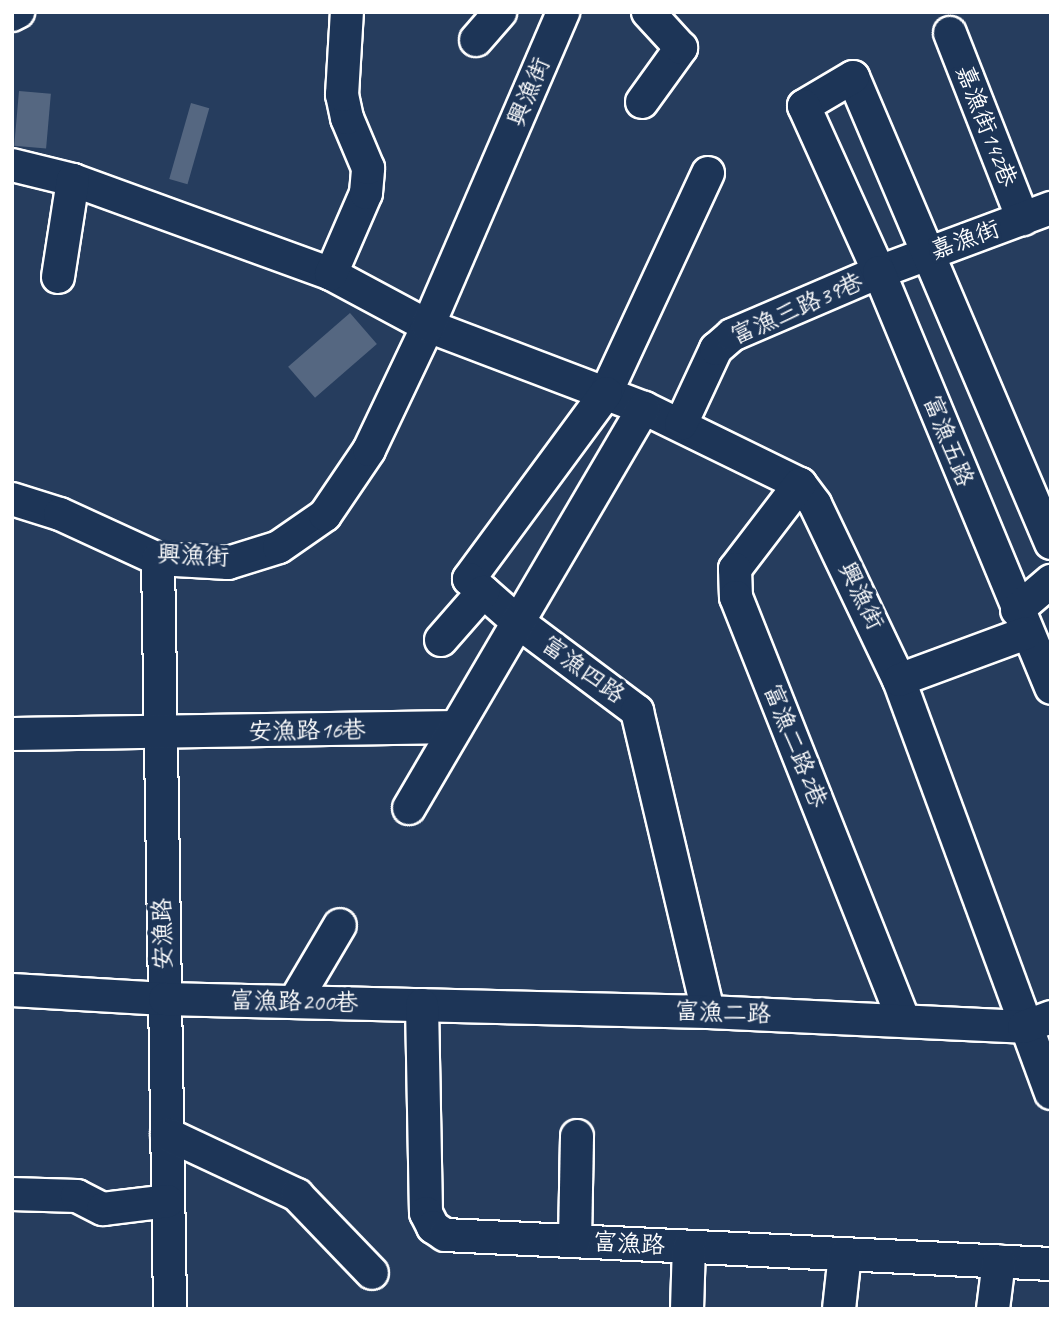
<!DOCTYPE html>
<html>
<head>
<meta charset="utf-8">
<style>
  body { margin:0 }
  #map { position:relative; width:1063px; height:1321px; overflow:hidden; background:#263d5e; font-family:Caveat,"LXGW WenKai TC",sans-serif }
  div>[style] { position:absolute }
  .building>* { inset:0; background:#556781; transform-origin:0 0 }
  .roads { filter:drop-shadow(2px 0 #fff) drop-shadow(-2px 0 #fff) drop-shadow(0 2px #fff) drop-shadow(0 -2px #fff) }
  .minor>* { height:32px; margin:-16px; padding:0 16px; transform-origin:16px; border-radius:16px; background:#1d3557 }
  span { translate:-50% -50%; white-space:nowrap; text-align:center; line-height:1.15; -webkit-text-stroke:7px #1d3557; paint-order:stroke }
  .street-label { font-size:24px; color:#fff }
  .frame { position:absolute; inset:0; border:14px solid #fff; pointer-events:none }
</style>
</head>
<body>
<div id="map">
  <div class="building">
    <i style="left:19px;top:91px;width:32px;height:55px;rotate:5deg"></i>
    <i style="left:191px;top:103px;width:19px;height:79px;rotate:16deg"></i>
    <i style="left:350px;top:313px;width:41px;height:82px;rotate:49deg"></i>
  </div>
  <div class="roads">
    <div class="minor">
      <i style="left:12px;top:15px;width:7px;rotate:-27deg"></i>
      <i style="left:950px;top:33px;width:200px;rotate:68.6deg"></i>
      <i style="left:476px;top:40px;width:37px;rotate:-49deg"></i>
      <i style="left:642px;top:102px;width:67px;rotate:-54.2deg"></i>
      <i style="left:681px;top:48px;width:49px;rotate:-132.5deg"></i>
      <i style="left:12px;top:165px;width:63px;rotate:13.8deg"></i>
      <i style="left:73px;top:180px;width:275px;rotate:20deg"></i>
      <i style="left:331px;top:274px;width:110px;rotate:28.2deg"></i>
      <i style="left:428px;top:326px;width:231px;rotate:20.8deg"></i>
      <i style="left:644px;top:408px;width:174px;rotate:26deg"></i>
      <i style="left:800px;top:484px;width:25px;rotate:53deg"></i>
      <i style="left:815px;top:504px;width:195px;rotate:64.5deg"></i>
      <i style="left:899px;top:680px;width:440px;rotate:69.8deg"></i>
      <i style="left:708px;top:173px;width:242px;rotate:114.9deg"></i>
      <i style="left:606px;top:393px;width:231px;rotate:126.4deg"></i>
      <i style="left:469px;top:579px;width:65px;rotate:41.3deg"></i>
      <i style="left:518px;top:622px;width:149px;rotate:36.8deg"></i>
      <i style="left:637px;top:711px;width:309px;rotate:76.7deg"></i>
      <i style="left:331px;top:274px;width:88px;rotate:-66.6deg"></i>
      <i style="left:366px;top:193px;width:25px;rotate:-85deg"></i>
      <i style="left:368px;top:168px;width:54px;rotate:-112.8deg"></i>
      <i style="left:347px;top:118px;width:24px;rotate:-102deg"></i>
      <i style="left:342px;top:95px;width:83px;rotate:-86.6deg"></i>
      <i style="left:58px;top:277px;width:98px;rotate:-81.2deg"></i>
      <i style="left:681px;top:424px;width:83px;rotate:-65deg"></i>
      <i style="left:716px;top:349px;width:21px;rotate:-41deg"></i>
      <i style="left:732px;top:335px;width:160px;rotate:-23.2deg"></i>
      <i style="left:879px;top:272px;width:184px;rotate:-20.4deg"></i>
      <i style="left:800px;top:484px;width:107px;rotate:127.4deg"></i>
      <i style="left:735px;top:569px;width:28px;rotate:88deg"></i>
      <i style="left:736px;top:597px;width:456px;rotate:68.4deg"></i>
      <i style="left:12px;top:499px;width:50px;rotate:17.4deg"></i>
      <i style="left:60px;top:514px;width:108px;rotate:24.7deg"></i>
      <i style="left:158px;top:559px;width:70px;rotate:3.3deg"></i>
      <i style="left:228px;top:563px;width:53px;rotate:-17.4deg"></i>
      <i style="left:279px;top:547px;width:56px;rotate:-34.8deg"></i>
      <i style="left:325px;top:515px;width:78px;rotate:-55.9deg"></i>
      <i style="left:369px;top:450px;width:137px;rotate:-64.6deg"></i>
      <i style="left:428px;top:326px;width:342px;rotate:-66.7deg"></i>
      <i style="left:1051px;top:543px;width:506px;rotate:-113.02deg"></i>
      <i style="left:853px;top:77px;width:57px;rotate:149.4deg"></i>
      <i style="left:804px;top:106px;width:182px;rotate:65.7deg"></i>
      <i style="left:879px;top:272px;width:450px;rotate:67.5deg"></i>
      <i style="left:158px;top:559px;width:750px;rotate:89.08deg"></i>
      <i style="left:1017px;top:610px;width:45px;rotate:-40.5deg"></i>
      <i style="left:441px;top:640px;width:64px;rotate:-48.8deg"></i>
      <i style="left:899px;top:680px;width:135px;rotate:-20.3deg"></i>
      <i style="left:12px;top:734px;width:444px;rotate:-0.9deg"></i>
      <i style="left:409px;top:808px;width:464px;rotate:-59.6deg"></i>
      <i style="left:12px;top:990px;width:153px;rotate:3.4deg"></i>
      <i style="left:165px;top:999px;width:543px;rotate:1.37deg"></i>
      <i style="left:708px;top:1012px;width:316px;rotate:2.7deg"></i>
      <i style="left:1024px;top:1027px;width:29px;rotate:-20deg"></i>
      <i style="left:295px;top:1001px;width:88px;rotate:-59.4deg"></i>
      <i style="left:422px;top:1005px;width:208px;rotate:88.9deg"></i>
      <i style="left:426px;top:1213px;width:16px;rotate:63deg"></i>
      <i style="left:433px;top:1227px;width:14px;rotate:34deg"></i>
      <i style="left:445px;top:1235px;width:607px;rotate:2.74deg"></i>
      <i style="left:167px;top:1134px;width:144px;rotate:25.1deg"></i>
      <i style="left:297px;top:1195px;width:108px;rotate:46.1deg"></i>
      <i style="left:12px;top:1194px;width:65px;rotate:1.8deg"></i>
      <i style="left:77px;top:1196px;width:29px;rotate:27deg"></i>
      <i style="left:103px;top:1209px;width:65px;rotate:-7deg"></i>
      <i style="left:575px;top:1241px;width:105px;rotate:-88.9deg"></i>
      <i style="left:687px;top:1309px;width:62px;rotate:-88.2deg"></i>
      <i style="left:839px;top:1309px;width:55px;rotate:-83.8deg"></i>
      <i style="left:993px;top:1309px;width:48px;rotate:-82.9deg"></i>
    </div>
  </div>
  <div class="street-label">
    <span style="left:529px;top:92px;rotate:-67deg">興漁街</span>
    <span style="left:986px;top:126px;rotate:69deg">嘉漁街142巷</span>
    <span style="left:965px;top:240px;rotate:-20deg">嘉漁街</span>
    <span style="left:797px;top:309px;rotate:-24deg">富漁三路39巷</span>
    <span style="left:948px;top:441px;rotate:68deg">富漁五路</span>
    <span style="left:193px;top:556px;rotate:3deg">興漁街</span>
    <span style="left:861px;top:596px;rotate:64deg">興漁街</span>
    <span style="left:583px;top:670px;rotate:36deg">富漁四路</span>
    <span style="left:307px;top:731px;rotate:-1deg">安漁路16巷</span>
    <span style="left:795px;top:746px;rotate:68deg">富漁二路2巷</span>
    <span style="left:163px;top:934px;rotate:-91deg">安漁路</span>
    <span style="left:294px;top:1002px;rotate:1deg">富漁路200巷</span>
    <span style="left:723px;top:1013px;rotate:2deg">富漁二路</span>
    <span style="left:629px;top:1244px;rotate:3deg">富漁路</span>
  </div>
  <div class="frame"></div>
</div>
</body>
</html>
